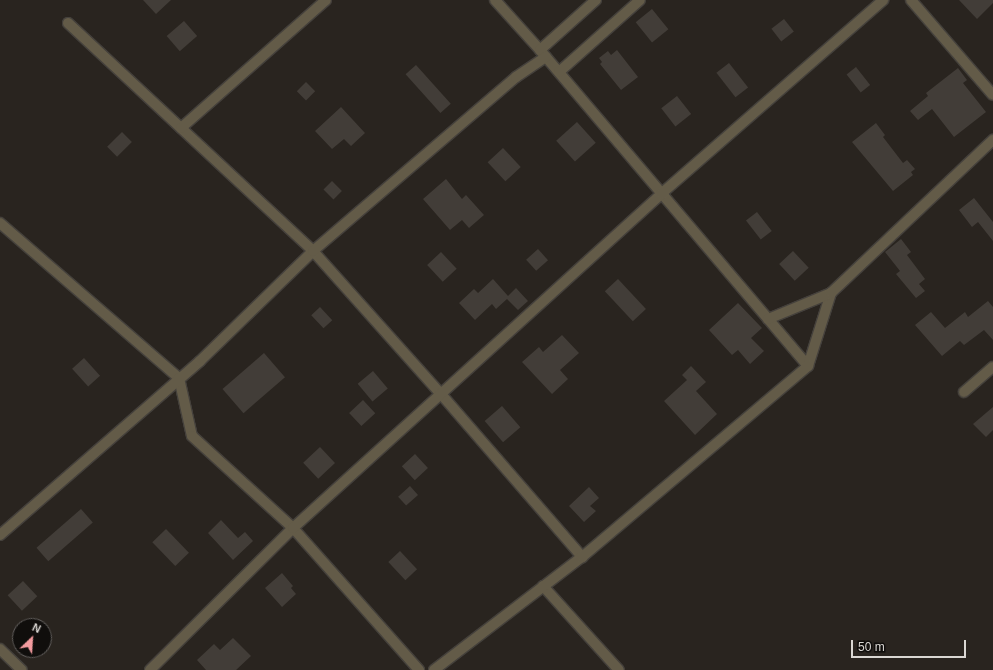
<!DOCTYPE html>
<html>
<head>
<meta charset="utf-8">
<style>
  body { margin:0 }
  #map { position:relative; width:993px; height:670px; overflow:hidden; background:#29241f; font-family:Helvetica,sans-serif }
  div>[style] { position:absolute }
  .building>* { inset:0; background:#423d38; transform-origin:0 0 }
  .roads { filter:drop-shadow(1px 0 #45413c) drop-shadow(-1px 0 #45413c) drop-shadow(0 1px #45413c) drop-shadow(0 -1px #45413c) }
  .street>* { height:10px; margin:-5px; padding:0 5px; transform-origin:5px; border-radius:5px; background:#635b48 }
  span { translate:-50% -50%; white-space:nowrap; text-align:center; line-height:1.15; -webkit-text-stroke:3px #100e0c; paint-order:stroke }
  .north { position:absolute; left:12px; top:618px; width:40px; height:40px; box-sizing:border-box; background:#100e0c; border:1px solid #615e5c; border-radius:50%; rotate:25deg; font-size:11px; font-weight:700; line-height:16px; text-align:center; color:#dad7d3 }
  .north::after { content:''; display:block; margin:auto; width:14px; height:18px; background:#f49b9f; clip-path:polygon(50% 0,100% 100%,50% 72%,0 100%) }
  .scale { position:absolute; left:851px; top:640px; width:115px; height:18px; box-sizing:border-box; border:2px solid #dad7d3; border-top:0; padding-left:5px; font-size:12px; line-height:14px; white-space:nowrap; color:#dad7d3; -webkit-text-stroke:3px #100e0c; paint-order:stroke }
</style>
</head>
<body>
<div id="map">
  <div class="building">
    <i style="clip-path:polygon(143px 0,171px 0,156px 14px)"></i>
    <i style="clip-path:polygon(959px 0,993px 0,993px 3px,977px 19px)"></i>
    <i style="left:652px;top:9px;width:26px;height:21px;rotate:51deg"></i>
    <i style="left:784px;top:19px;width:16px;height:16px;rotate:52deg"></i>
    <i style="left:184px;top:21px;width:20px;height:23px;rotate:49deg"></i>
    <i style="clip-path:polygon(617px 50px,638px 77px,621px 90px,600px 64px,602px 62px,599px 58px,608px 51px,611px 55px)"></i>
    <i style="left:729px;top:63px;width:31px;height:16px;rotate:52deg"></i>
    <i style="left:416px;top:65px;width:52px;height:14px;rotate:48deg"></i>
    <i style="left:856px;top:67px;width:23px;height:12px;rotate:52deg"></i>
    <i style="clip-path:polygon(958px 68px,967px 80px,963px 83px,986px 112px,954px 137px,932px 109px,918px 120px,910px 111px,928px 96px,926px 93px)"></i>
    <i style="left:306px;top:82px;width:13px;height:13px;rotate:45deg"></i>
    <i style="left:677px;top:96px;width:23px;height:20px;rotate:52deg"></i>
    <i style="clip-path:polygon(341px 107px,365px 133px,351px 146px,344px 139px,332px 149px,315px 131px)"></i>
    <i style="left:577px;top:122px;width:28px;height:28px;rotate:48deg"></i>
    <i style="clip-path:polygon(876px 123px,885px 135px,883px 137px,903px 163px,907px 160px,915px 169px,911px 172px,913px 175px,893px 191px,852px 142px)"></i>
    <i style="left:122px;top:132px;width:14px;height:21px;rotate:45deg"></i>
    <i style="left:503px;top:148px;width:26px;height:21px;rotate:47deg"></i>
    <i style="clip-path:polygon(446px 179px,462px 199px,466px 195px,484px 215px,469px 228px,462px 220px,450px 230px,423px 199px)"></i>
    <i style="left:332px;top:181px;width:14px;height:12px;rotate:45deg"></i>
    <i style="clip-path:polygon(974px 198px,993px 222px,993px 241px,978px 222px,972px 227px,959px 210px)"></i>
    <i style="left:757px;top:212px;width:24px;height:14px;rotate:52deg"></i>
    <i style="clip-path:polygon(901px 239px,911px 252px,907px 255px,925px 279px,919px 284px,925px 291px,916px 298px,896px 274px,900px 271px,885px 252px)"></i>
    <i style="left:538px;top:249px;width:15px;height:16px;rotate:48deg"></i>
    <i style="left:793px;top:251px;width:23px;height:19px;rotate:47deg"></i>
    <i style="left:441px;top:252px;width:23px;height:19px;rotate:47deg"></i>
    <i style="clip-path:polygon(493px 279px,508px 296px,516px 288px,528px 301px,518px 310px,507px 299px,496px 309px,492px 304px,475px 320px,459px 303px,474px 289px,478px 293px)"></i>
    <i style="left:618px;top:279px;width:41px;height:18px;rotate:47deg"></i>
    <i style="clip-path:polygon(988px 301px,993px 307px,993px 340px,984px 330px,964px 345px,960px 341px,942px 356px,915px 325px,931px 312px,945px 328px,965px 312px,968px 317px)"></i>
    <i style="clip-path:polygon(738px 303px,762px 328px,751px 338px,764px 351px,750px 364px,738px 350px,732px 355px,709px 330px)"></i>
    <i style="left:320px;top:307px;width:18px;height:12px;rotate:47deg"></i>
    <i style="clip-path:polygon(562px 335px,579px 353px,560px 370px,568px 379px,552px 394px,522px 362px,539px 347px,543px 352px)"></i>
    <i style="left:264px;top:353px;width:32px;height:55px;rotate:49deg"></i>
    <i style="left:84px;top:358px;width:24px;height:16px;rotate:48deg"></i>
    <i style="clip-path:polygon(691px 366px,706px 382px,696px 391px,717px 414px,695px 435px,664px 401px,687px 380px,682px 375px)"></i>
    <i style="left:373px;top:371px;width:23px;height:20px;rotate:50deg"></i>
    <i style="left:363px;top:400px;width:18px;height:19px;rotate:47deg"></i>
    <i style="left:502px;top:406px;width:28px;height:23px;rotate:49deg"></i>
    <i style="clip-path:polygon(993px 407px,993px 430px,986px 437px,973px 424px)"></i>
    <i style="left:320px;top:447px;width:22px;height:23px;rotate:47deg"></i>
    <i style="left:415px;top:454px;width:19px;height:18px;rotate:47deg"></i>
    <i style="left:410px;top:486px;width:12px;height:16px;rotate:48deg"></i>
    <i style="clip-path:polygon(589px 487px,599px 498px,590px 506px,596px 511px,584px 522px,569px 506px)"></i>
    <i style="left:81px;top:509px;width:18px;height:59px;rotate:49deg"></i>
    <i style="clip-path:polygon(221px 520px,238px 538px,245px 532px,253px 541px,233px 560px,208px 533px)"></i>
    <i style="left:166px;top:529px;width:33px;height:19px;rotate:46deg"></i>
    <i style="left:400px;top:551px;width:25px;height:16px;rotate:47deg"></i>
    <i style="clip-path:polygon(282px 573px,293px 586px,291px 588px,296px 594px,282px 607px,265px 588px)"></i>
    <i style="left:23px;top:581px;width:21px;height:21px;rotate:47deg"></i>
    <i style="clip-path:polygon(233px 638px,251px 656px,236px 670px,206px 670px,197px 660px,214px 644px,220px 650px)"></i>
  </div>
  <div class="roads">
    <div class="street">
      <i style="left:495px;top:0;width:67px;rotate:48deg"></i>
      <i style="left:540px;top:50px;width:414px;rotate:49.7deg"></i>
      <i style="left:808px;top:366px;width:77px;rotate:-72.5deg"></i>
      <i style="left:911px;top:0;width:125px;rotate:49.2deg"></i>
      <i style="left:68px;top:23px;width:335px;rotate:42.9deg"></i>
      <i style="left:313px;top:251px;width:192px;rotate:48.2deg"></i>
      <i style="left:441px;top:394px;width:216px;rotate:49.1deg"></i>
      <i style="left:540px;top:50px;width:75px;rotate:-41.8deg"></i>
      <i style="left:559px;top:72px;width:108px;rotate:-41.6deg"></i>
      <i style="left:181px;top:128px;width:193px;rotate:-41.4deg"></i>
      <i style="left:0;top:223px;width:237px;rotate:40.9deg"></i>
      <i style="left:179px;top:378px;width:59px;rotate:77.4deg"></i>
      <i style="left:192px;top:436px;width:137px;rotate:42.3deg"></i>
      <i style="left:293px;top:528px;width:190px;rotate:48.4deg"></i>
      <i style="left:768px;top:319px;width:68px;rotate:-22.4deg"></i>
      <i style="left:831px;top:293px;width:223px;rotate:-43.4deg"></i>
      <i style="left:964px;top:392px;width:38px;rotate:-41deg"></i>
      <i style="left:0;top:535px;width:265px;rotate:-41deg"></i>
      <i style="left:200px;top:361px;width:158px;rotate:-44.2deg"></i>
      <i style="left:313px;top:251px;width:267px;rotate:-40.6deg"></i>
      <i style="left:516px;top:77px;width:36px;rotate:-34deg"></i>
      <i style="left:543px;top:586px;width:113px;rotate:47.9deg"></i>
      <i style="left:0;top:649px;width:30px;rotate:44deg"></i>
      <i style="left:150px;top:670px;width:202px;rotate:-44.8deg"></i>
      <i style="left:293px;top:528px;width:497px;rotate:-42.2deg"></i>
      <i style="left:661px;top:194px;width:295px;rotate:-41.1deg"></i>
      <i style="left:434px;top:670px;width:186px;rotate:-37.4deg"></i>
      <i style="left:582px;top:557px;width:296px;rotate:-40.2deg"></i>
    </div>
  </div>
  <div class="north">N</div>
  <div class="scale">50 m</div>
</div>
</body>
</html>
